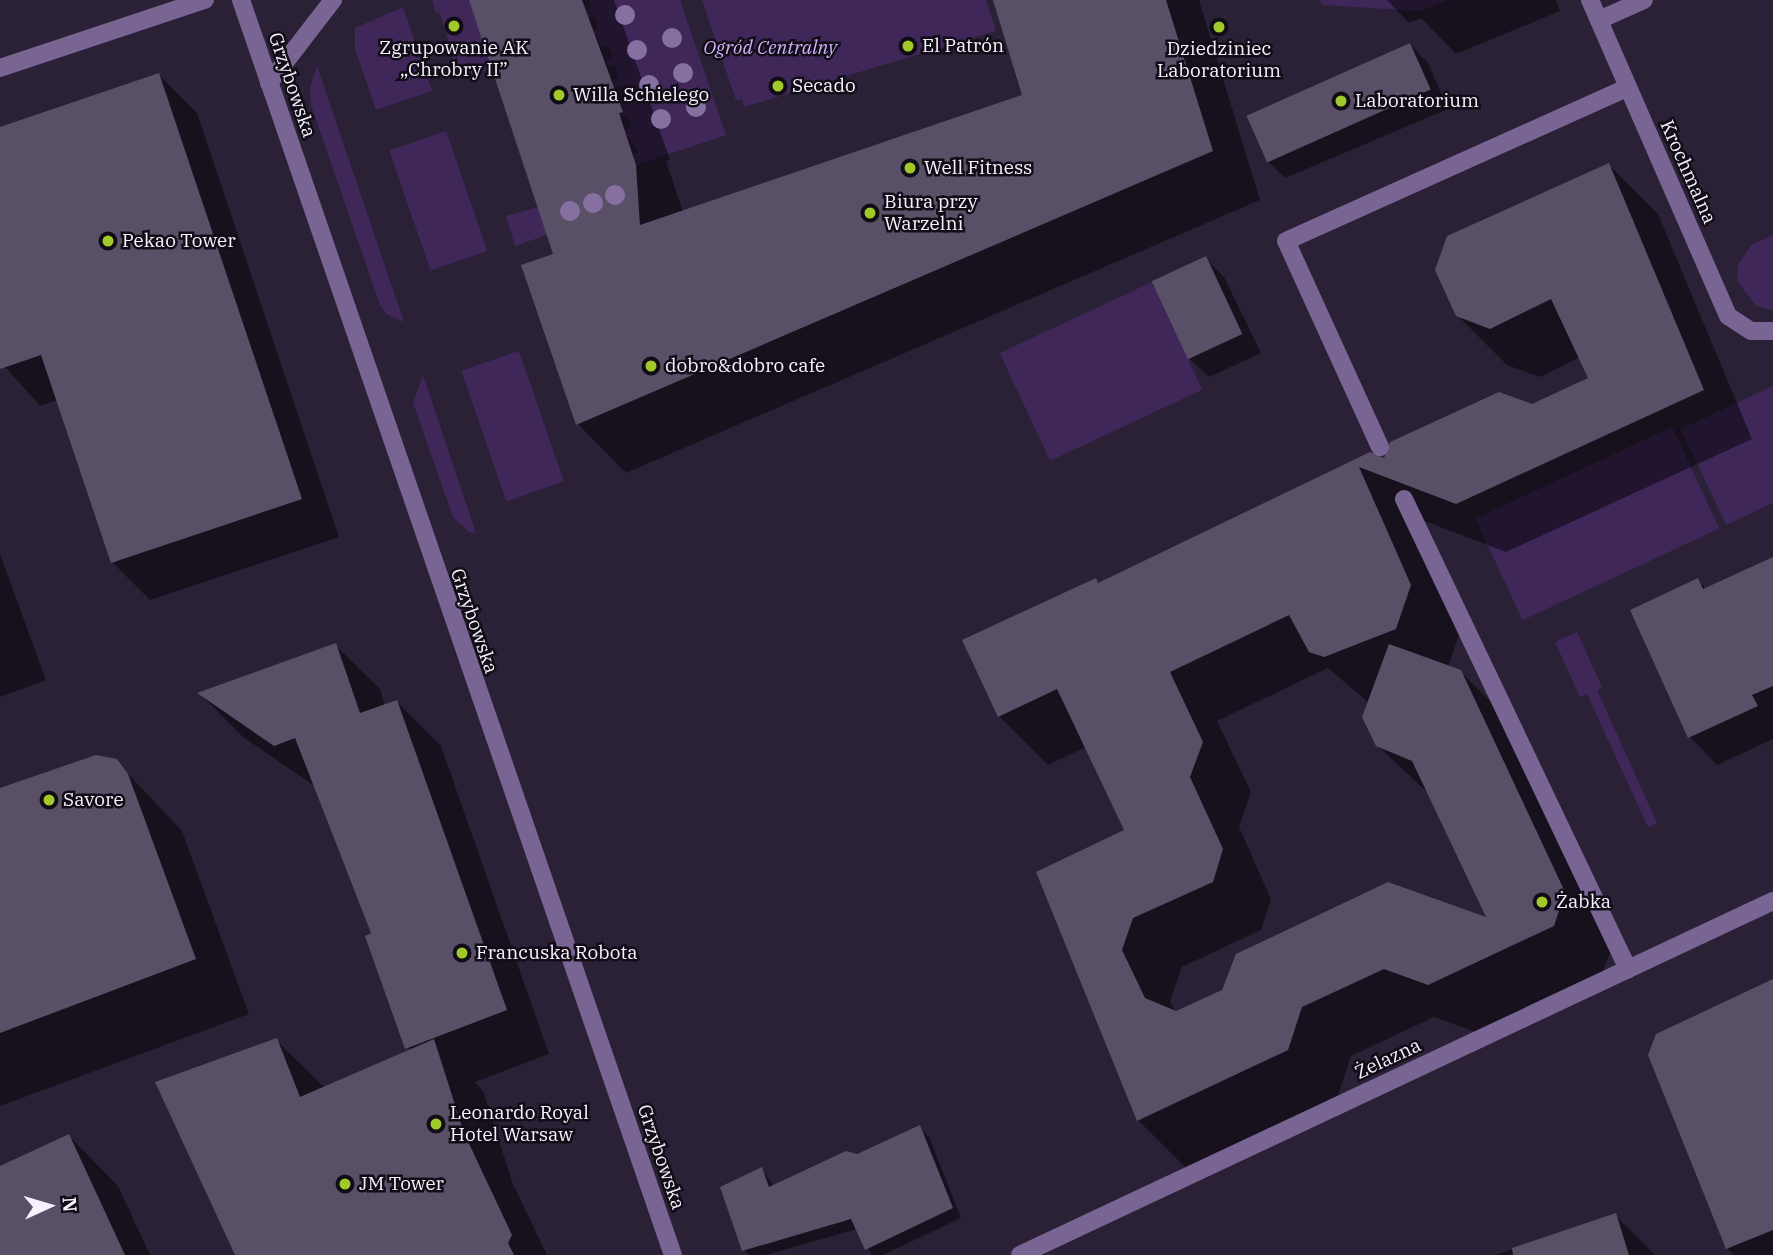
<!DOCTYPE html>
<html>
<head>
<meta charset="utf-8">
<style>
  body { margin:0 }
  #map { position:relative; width:1773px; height:1255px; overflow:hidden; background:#2b2137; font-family:"IBM Plex Serif",serif }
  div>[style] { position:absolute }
  .green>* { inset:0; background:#3f2759; transform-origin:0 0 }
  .shadow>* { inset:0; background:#0007 }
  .building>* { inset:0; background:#595068; transform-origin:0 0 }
  .service>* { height:18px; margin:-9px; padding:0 9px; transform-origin:9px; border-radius:9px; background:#786593 }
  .minor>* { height:18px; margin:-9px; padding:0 9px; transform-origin:9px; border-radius:9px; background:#786593 }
  .tertiary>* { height:18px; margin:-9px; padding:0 9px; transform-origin:9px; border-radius:9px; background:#786593 }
  .trees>* { width:20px; height:20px; margin:-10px; border-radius:50%; background:#8570a1 }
  .dots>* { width:19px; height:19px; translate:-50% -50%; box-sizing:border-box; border:4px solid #110d17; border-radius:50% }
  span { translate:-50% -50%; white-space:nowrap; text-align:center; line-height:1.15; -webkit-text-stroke:5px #110d17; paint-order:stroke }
  .poi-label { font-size:19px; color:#f6f1fd }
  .left { translate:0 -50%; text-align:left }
  .park-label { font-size:19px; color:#ceb0f8; font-style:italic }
  .street-label { font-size:19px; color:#f6f1fd }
  .north { position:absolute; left:14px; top:1171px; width:70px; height:70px; -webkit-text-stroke:5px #110d17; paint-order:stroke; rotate:86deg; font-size:19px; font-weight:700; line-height:28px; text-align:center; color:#f6f1fd }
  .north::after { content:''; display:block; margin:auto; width:24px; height:32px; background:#f6f1fd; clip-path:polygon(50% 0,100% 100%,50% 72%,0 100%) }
</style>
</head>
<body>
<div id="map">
  <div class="green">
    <i style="clip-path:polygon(432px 0,469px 0,494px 67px,459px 79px,440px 13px,436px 13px)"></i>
    <i style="clip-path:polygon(589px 0,680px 0,726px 135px,636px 165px,632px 155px,638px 152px,624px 130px,631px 127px,627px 115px,619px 117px,618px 113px,623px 111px,619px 100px,625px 98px,621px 86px,615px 87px,613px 80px,619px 77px,615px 65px,608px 67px,606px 60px,613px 57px,608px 45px,601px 47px,597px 35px,593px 36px,592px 31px,598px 29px,594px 17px,588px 18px,585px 11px,591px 8px)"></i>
    <i style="clip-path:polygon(702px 0,986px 0,996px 31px,744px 107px,742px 99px,736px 100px)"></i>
    <i style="clip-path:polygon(1320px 0,1448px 0,1420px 11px,1322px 5px)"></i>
    <i style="clip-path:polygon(403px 7px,432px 91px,376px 110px,355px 49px,355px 28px)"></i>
    <i style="clip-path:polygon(317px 66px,404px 322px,386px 314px,380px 305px,311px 105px,310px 87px)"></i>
    <i style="left:446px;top:131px;width:127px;height:60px;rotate:71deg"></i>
    <i style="clip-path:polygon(631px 182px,636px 204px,515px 246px,506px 216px)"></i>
    <i style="clip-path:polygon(1773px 235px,1773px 310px,1756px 306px,1737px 281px,1738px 265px,1751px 245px)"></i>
    <i style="left:1152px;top:282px;width:119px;height:168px;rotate:65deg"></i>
    <i style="left:519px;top:351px;width:138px;height:61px;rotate:71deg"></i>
    <i style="clip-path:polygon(423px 375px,476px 533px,469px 532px,453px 517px,413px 403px)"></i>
    <i style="clip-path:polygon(1773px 386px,1773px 503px,1726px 525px,1681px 429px)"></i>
    <i style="left:1672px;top:427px;width:112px;height:217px;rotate:65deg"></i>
    <i style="clip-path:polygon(1577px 632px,1602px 687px,1597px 690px,1657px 823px,1648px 827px,1587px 694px,1580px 697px,1555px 642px)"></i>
  </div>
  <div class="shadow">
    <i style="clip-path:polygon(471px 0,614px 0,670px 160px,666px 161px,683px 212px,1024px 96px,994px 0,1199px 0,1260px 200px,626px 473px,578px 424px,556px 255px)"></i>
    <i style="clip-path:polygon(1387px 0,1556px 0,1560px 11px,1456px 54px,1421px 18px,1409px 23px)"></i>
    <i style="clip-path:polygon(1410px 44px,1428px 63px,1448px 109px,1285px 178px,1266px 160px)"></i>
    <i style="clip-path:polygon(159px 75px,197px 113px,339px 537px,150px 600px,112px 562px,58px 400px,40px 406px,0 361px,0 129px)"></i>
    <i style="clip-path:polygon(evenodd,1609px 165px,1658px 214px,1752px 439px,1506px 552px,1406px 514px,1459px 635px,1448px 667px,1461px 672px,1510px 721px,1614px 942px,1602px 974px,1478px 1033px,1434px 1017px,1351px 1056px,1337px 1099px,1187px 1169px,1138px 1120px,1038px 873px,1126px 831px,1086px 747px,1048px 765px,999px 716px,1096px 580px,1100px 584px,1370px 454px,1385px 460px,1532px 406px,1590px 379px,1580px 357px,1540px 377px,1507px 365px,1457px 315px,1609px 165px,1328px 668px,1369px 703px,1377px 745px,1431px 796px,1489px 920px,1223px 991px,1176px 1013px,1170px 1001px,1182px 967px,1261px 930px,1271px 899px,1239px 827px,1251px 792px,1217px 721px,1328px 668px)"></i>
    <i style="clip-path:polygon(1205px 258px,1224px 277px,1261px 353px,1209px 377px,1190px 359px)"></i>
    <i style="clip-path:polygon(0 554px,46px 680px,0 697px)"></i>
    <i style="clip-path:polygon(1773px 559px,1773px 739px,1717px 765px,1690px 737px,1632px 611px,1698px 580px,1707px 590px)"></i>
    <i style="clip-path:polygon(335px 645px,380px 689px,385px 706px,397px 702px,441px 746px,549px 1054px,475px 1082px,483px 1091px,513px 1184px,547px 1255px,237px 1255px,276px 1040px,325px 1088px,410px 1051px,373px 934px,316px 787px,243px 737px,200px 694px)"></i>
    <i style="clip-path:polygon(116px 761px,182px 831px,249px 1014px,0 1106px,0 792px)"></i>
    <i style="clip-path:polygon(1773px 980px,1773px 1255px,1734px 1255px,1727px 1248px)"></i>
    <i style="clip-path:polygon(920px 1128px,929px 1137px,961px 1218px,883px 1255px,872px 1255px,857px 1229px,766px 1255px,749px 1255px,744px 1250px,762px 1169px,774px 1187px)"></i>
    <i style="clip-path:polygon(69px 1136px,118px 1186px,150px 1255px,0 1255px,0 1168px)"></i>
    <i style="clip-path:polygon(1615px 1215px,1655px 1255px,1495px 1255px)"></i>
  </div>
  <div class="building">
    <i style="clip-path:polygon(469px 0,582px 0,623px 112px,619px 113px,636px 165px,640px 225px,1022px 95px,993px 0,1166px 0,1213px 151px,576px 425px,521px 265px,553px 254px)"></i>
    <i style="left:1410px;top:43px;width:51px;height:179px;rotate:66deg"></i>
    <i style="clip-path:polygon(159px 73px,302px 499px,111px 563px,41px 355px,0 369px,0 127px)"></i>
    <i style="clip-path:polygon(1609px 163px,1704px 390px,1456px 504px,1359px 467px,1411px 585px,1396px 629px,1324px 657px,1309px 652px,1289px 615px,1170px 672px,1203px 742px,1190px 777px,1223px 849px,1213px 882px,1133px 918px,1122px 950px,1145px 998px,1176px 1011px,1222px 990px,1236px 954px,1388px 882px,1486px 917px,1412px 761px,1376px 746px,1362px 717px,1389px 644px,1461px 670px,1565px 892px,1554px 926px,1428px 985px,1384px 969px,1302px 1007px,1288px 1050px,1137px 1121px,1036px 872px,1124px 830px,1057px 689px,998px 717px,962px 640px,1096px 578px,1098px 583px,1370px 452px,1384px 458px,1390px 442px,1499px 392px,1532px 404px,1588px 378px,1551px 299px,1490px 329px,1456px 316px,1435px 270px,1447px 236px)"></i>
    <i style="left:1206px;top:256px;width:86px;height:60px;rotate:65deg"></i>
    <i style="clip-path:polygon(1773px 557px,1773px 686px,1752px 695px,1758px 706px,1688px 738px,1630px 610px,1698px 578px,1703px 589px)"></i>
    <i style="clip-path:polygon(336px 643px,360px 713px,397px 700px,507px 1010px,405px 1049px,365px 936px,371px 933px,295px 738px,274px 746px,197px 693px)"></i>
    <i style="clip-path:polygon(96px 755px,117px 759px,128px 774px,196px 959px,0 1033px,0 788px)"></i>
    <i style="clip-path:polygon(1773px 979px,1773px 1230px,1726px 1249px,1648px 1055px,1656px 1034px)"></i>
    <i style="clip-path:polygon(277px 1038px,300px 1097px,434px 1039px,464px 1133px,512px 1235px,508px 1243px,514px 1255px,235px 1255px,155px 1082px)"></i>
    <i style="clip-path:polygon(920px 1125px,953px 1208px,865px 1250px,851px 1219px,742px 1251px,720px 1187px,762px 1167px,769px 1187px,846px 1151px,857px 1154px)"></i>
    <i style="clip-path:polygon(69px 1134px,125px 1255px,0 1255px,0 1166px)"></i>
    <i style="clip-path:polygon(1616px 1213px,1629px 1255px,1513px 1255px,1512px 1248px)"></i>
  </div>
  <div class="service">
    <i style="left:0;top:68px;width:216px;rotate:-18.4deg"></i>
    <i style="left:1380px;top:447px;width:226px;rotate:-114.5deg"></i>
    <i style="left:1286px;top:241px;width:374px;rotate:-24.2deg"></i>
    <i style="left:1404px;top:499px;width:521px;rotate:64.52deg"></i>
  </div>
  <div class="minor">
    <i style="left:1590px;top:0;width:345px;rotate:66.4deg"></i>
    <i style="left:1728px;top:316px;width:27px;rotate:33deg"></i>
    <i style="left:1751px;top:331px;width:22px"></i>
    <i style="left:1599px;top:20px;width:49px;rotate:-24deg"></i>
    <i style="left:269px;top:83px;width:105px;rotate:-52.4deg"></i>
  </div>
  <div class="tertiary">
    <i style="left:241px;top:0;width:1327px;rotate:71.01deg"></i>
    <i style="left:1020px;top:1255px;width:832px;rotate:-25.18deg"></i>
  </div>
  <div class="trees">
    <i style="left:625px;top:15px"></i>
    <i style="left:672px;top:38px"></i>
    <i style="left:637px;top:50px"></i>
    <i style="left:683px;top:73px"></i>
    <i style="left:649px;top:85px"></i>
    <i style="left:696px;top:107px"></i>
    <i style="left:661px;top:119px"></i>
    <i style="left:615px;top:195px"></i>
    <i style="left:593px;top:203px"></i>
    <i style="left:570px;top:211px"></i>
  </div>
  <div class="dots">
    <i style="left:454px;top:26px;background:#a1c929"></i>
    <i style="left:1219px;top:27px;background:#a1c929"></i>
    <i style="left:908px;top:46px;background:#a1c929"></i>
    <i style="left:778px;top:86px;background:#a1c929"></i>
    <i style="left:559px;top:95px;background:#a1c929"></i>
    <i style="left:1341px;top:101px;background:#a1c929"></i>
    <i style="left:910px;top:168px;background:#a1c929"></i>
    <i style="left:870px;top:213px;background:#a1c929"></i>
    <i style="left:108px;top:241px;background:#a1c929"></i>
    <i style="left:651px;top:366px;background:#a1c929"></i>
    <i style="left:49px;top:800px;background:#a1c929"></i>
    <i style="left:1542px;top:902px;background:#a1c929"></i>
    <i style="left:462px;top:953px;background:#a1c929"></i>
    <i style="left:436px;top:1124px;background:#a1c929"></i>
    <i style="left:345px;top:1184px;background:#a1c929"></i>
  </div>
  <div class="poi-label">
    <span class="left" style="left:922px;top:46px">El Patrón</span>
    <span style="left:454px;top:59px">Zgrupowanie AK<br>„Chrobry II”</span>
    <span style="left:1219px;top:60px">Dziedziniec<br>Laboratorium</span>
    <span class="left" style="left:792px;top:86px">Secado</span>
    <span class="left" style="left:573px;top:95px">Willa Schielego</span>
    <span class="left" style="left:1355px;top:101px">Laboratorium</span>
    <span class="left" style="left:924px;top:168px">Well Fitness</span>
    <span class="left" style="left:884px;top:213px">Biura przy<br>Warzelni</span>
    <span class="left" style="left:122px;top:241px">Pekao Tower</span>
    <span class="left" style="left:665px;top:366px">dobro&amp;dobro cafe</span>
    <span class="left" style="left:63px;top:800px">Savore</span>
    <span class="left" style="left:1556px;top:902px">Żabka</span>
    <span class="left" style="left:476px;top:953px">Francuska Robota</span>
    <span class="left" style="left:450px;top:1124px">Leonardo Royal<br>Hotel Warsaw</span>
    <span class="left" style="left:359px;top:1184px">JM Tower</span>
  </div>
  <div class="park-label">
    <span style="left:770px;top:48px">Ogród Centralny</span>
  </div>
  <div class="street-label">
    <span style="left:292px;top:85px;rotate:71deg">Grzybowska</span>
    <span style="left:1688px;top:172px;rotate:66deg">Krochmalna</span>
    <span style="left:474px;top:621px;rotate:71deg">Grzybowska</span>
    <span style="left:1388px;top:1059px;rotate:-25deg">Żelazna</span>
    <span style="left:661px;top:1157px;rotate:71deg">Grzybowska</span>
  </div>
  <div class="north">N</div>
</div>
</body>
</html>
